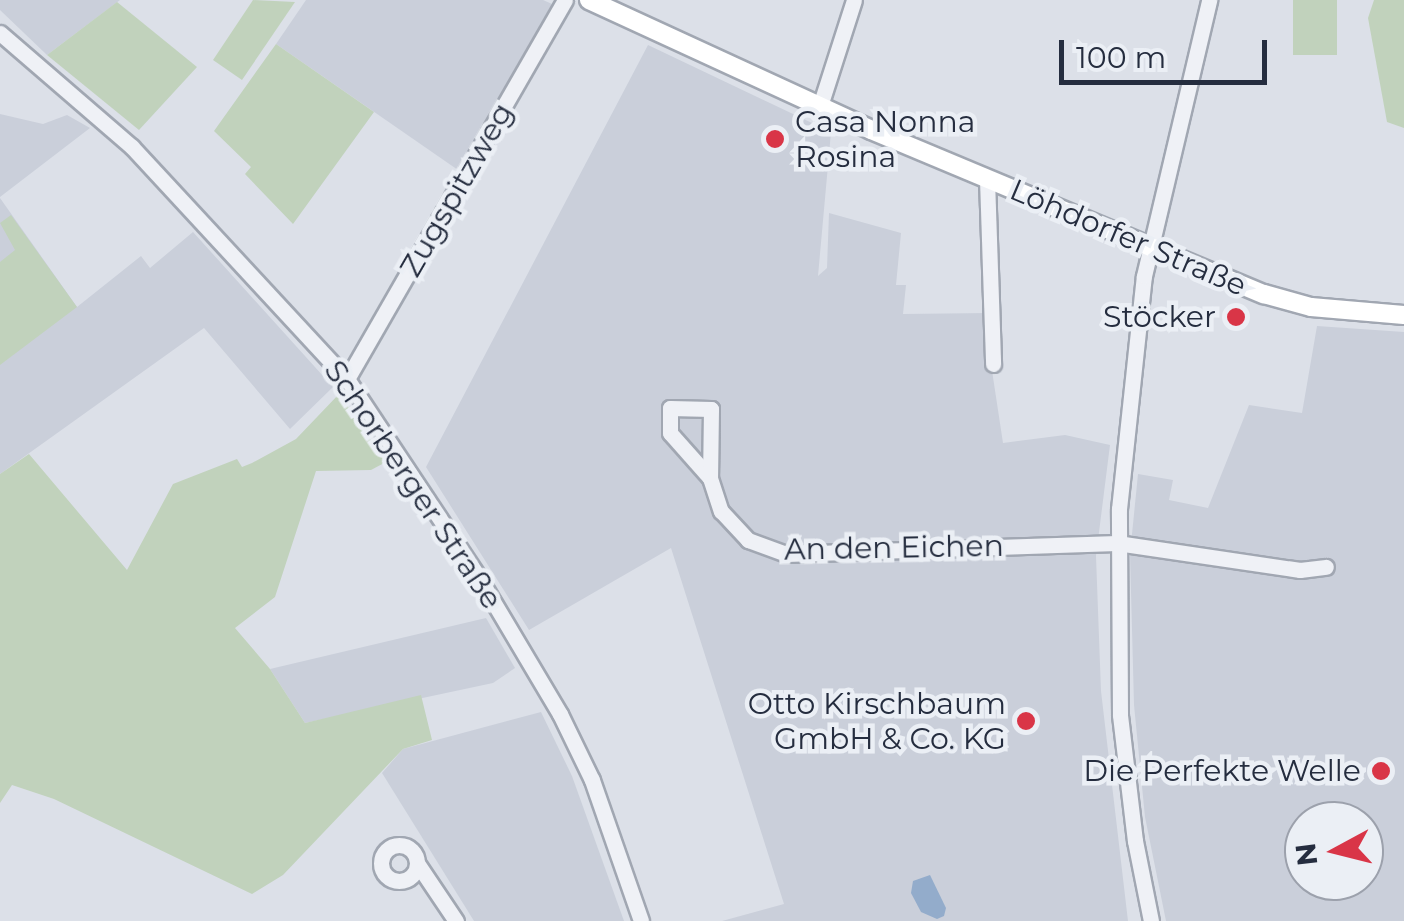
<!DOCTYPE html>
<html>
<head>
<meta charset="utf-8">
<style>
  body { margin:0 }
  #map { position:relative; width:1404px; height:921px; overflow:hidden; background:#dce0e8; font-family:Montserrat,sans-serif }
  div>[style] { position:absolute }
  .built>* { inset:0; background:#cacfda }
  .green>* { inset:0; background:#c1d2bc; transform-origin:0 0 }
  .water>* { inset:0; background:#93accb }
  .roads { filter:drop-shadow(2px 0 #a1a7b2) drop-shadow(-2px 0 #a1a7b2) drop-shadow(0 2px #a1a7b2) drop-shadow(0 -2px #a1a7b2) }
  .minor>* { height:15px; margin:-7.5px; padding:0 7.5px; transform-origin:7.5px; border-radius:7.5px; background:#eff1f6 }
  .minor>.ring { margin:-7.5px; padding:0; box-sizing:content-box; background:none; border:15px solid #eff1f6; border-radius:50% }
  .major>* { height:18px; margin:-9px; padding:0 9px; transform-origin:9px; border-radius:9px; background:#fff }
  .dots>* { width:28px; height:28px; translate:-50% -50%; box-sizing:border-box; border:5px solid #ebeff5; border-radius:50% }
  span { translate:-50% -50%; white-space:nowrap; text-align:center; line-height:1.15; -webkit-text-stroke:9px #ebeff5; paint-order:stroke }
  .poi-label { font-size:30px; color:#252d3f }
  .left { translate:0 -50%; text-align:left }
  .right { translate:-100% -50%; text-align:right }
  .street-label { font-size:30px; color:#252d3f }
  .north { position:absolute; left:1284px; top:801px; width:100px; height:100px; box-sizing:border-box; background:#ebeff5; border:2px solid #9ca1ac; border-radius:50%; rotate:263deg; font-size:28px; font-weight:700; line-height:40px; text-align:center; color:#252d3f }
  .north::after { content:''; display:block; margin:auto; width:35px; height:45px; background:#d93547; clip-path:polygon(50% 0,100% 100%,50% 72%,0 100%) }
  .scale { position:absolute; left:1059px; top:40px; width:208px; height:45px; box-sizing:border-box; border:5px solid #252d3f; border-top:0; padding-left:12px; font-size:30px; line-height:35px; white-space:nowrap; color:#252d3f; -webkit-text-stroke:8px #ebeff5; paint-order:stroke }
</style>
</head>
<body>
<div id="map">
  <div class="built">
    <i style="clip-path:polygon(0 0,120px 0,47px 55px,0 10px)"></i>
    <i style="clip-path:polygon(306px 0,543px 0,552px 4px,458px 170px,276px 44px)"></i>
    <i style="clip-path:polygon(648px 45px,831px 132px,818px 276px,827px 268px,829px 213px,901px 233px,896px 285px,906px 285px,903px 314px,989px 313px,991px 364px,1003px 443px,1065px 435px,1110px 445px,1096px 556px,1101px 691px,1128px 921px,722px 921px,784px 904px,671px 548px,529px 630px,426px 467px)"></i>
    <i style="clip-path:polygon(0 114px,43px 124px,67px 115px,90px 128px,0 197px)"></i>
    <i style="clip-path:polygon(0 198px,77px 307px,141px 256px,150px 268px,193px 232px,333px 387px,290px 429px,204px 328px,0 474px)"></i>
    <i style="clip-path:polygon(evenodd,1317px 326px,1404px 332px,1404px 921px,1166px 921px,1145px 817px,1134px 705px,1130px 554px,1138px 474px,1173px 480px,1169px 500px,1208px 508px,1249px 405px,1302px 413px,1317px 326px,1304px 821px,1364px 821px,1364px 881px,1304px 881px,1304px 821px)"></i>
    <i style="clip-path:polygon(486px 618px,515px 668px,493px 683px,305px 723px,270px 669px)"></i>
    <i style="clip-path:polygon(541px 712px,572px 776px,624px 921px,474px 921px,382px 773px,403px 749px)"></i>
  </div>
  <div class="green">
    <i style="clip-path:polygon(253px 0,295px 2px,242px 80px,213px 60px)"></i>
    <i style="left:1293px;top:0;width:44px;height:55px"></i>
    <i style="clip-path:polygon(1374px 0,1404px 0,1404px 128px,1387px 122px,1368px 18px)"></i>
    <i style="clip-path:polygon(117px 2px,197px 67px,139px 130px,47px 55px)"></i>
    <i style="clip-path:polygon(276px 44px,374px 112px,293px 224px,245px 174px,251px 167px,214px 131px)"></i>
    <i style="clip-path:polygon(11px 215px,77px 307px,0 365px,0 262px,15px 250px,0 223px)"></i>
    <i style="clip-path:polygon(339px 394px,386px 462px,371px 470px,316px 471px,275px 597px,235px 628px,270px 669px,305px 723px,421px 695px,432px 740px,403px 749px,283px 875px,252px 894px,54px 799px,12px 785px,0 803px,0 474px,29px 454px,127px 570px,173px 484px,237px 459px,242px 467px,252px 463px,296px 439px)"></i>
  </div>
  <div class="water">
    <i style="clip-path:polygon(930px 875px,946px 908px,944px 916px,937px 919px,921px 912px,911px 893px,913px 881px)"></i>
  </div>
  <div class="roads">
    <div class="minor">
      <i style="left:0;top:33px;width:174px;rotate:40.8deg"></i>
      <i style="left:132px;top:147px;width:316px;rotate:47.2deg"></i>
      <i style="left:347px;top:379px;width:237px;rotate:56.4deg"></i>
      <i style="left:478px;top:576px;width:161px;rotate:59.3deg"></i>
      <i style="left:560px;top:714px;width:73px;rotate:64.1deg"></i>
      <i style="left:592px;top:780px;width:149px;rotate:70.8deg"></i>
      <i style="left:820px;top:106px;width:111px;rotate:-72.2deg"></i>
      <i style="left:987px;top:179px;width:185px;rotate:88.1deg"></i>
      <i style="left:347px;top:379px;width:437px;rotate:-60.1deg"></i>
      <i style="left:710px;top:478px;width:60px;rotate:-131.6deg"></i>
      <i style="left:670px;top:433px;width:25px;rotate:-90deg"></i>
      <i style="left:670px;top:408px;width:41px;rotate:1.4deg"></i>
      <i style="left:711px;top:409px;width:69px;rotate:90.8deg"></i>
      <i style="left:710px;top:478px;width:35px;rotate:72deg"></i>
      <i style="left:721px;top:511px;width:40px;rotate:47deg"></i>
      <i style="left:748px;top:540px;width:40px;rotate:20.2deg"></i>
      <i style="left:786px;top:554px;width:331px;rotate:-1.9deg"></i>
      <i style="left:1117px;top:543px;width:185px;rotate:8.4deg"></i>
      <i style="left:1300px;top:570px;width:26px;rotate:-7deg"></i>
      <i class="ring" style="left:381px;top:845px;width:21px;height:21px"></i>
      <i style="left:417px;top:863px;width:70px;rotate:56.1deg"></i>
      <i style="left:1151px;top:921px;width:82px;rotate:-101.3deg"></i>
      <i style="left:1135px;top:841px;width:127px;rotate:-96.8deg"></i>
      <i style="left:1120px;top:715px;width:206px;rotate:-90.3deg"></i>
      <i style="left:1119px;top:509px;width:234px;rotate:-83.9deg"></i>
      <i style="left:1144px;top:276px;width:284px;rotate:-76.7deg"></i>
    </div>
    <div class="major">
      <i style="left:589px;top:0;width:311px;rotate:24.7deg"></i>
      <i style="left:871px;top:130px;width:426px;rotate:22.7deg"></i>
      <i style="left:1264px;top:294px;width:49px;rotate:15.5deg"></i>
      <i style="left:1311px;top:307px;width:93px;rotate:4.9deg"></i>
    </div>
  </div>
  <div class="dots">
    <i style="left:775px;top:139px;background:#d93547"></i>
    <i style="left:1236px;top:317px;background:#d93547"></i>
    <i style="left:1026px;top:721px;background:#d93547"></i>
    <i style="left:1381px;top:771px;background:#d93547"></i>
  </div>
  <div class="poi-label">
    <span class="left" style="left:795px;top:139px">Casa Nonna<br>Rosina</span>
    <span class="right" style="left:1216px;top:317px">Stöcker</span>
    <span class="right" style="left:1006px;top:721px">Otto Kirschbaum<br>GmbH &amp; Co. KG</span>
    <span class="right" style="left:1361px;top:771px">Die Perfekte Welle</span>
  </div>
  <div class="street-label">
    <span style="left:457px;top:190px;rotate:-60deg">Zugspitzweg</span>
    <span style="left:1128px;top:238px;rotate:23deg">Löhdorfer Straße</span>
    <span style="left:413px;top:485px;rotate:56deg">Schorberger Straße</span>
    <span style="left:894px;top:548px;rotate:-1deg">An den Eichen</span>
  </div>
  <div class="north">N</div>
  <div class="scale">100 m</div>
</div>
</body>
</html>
